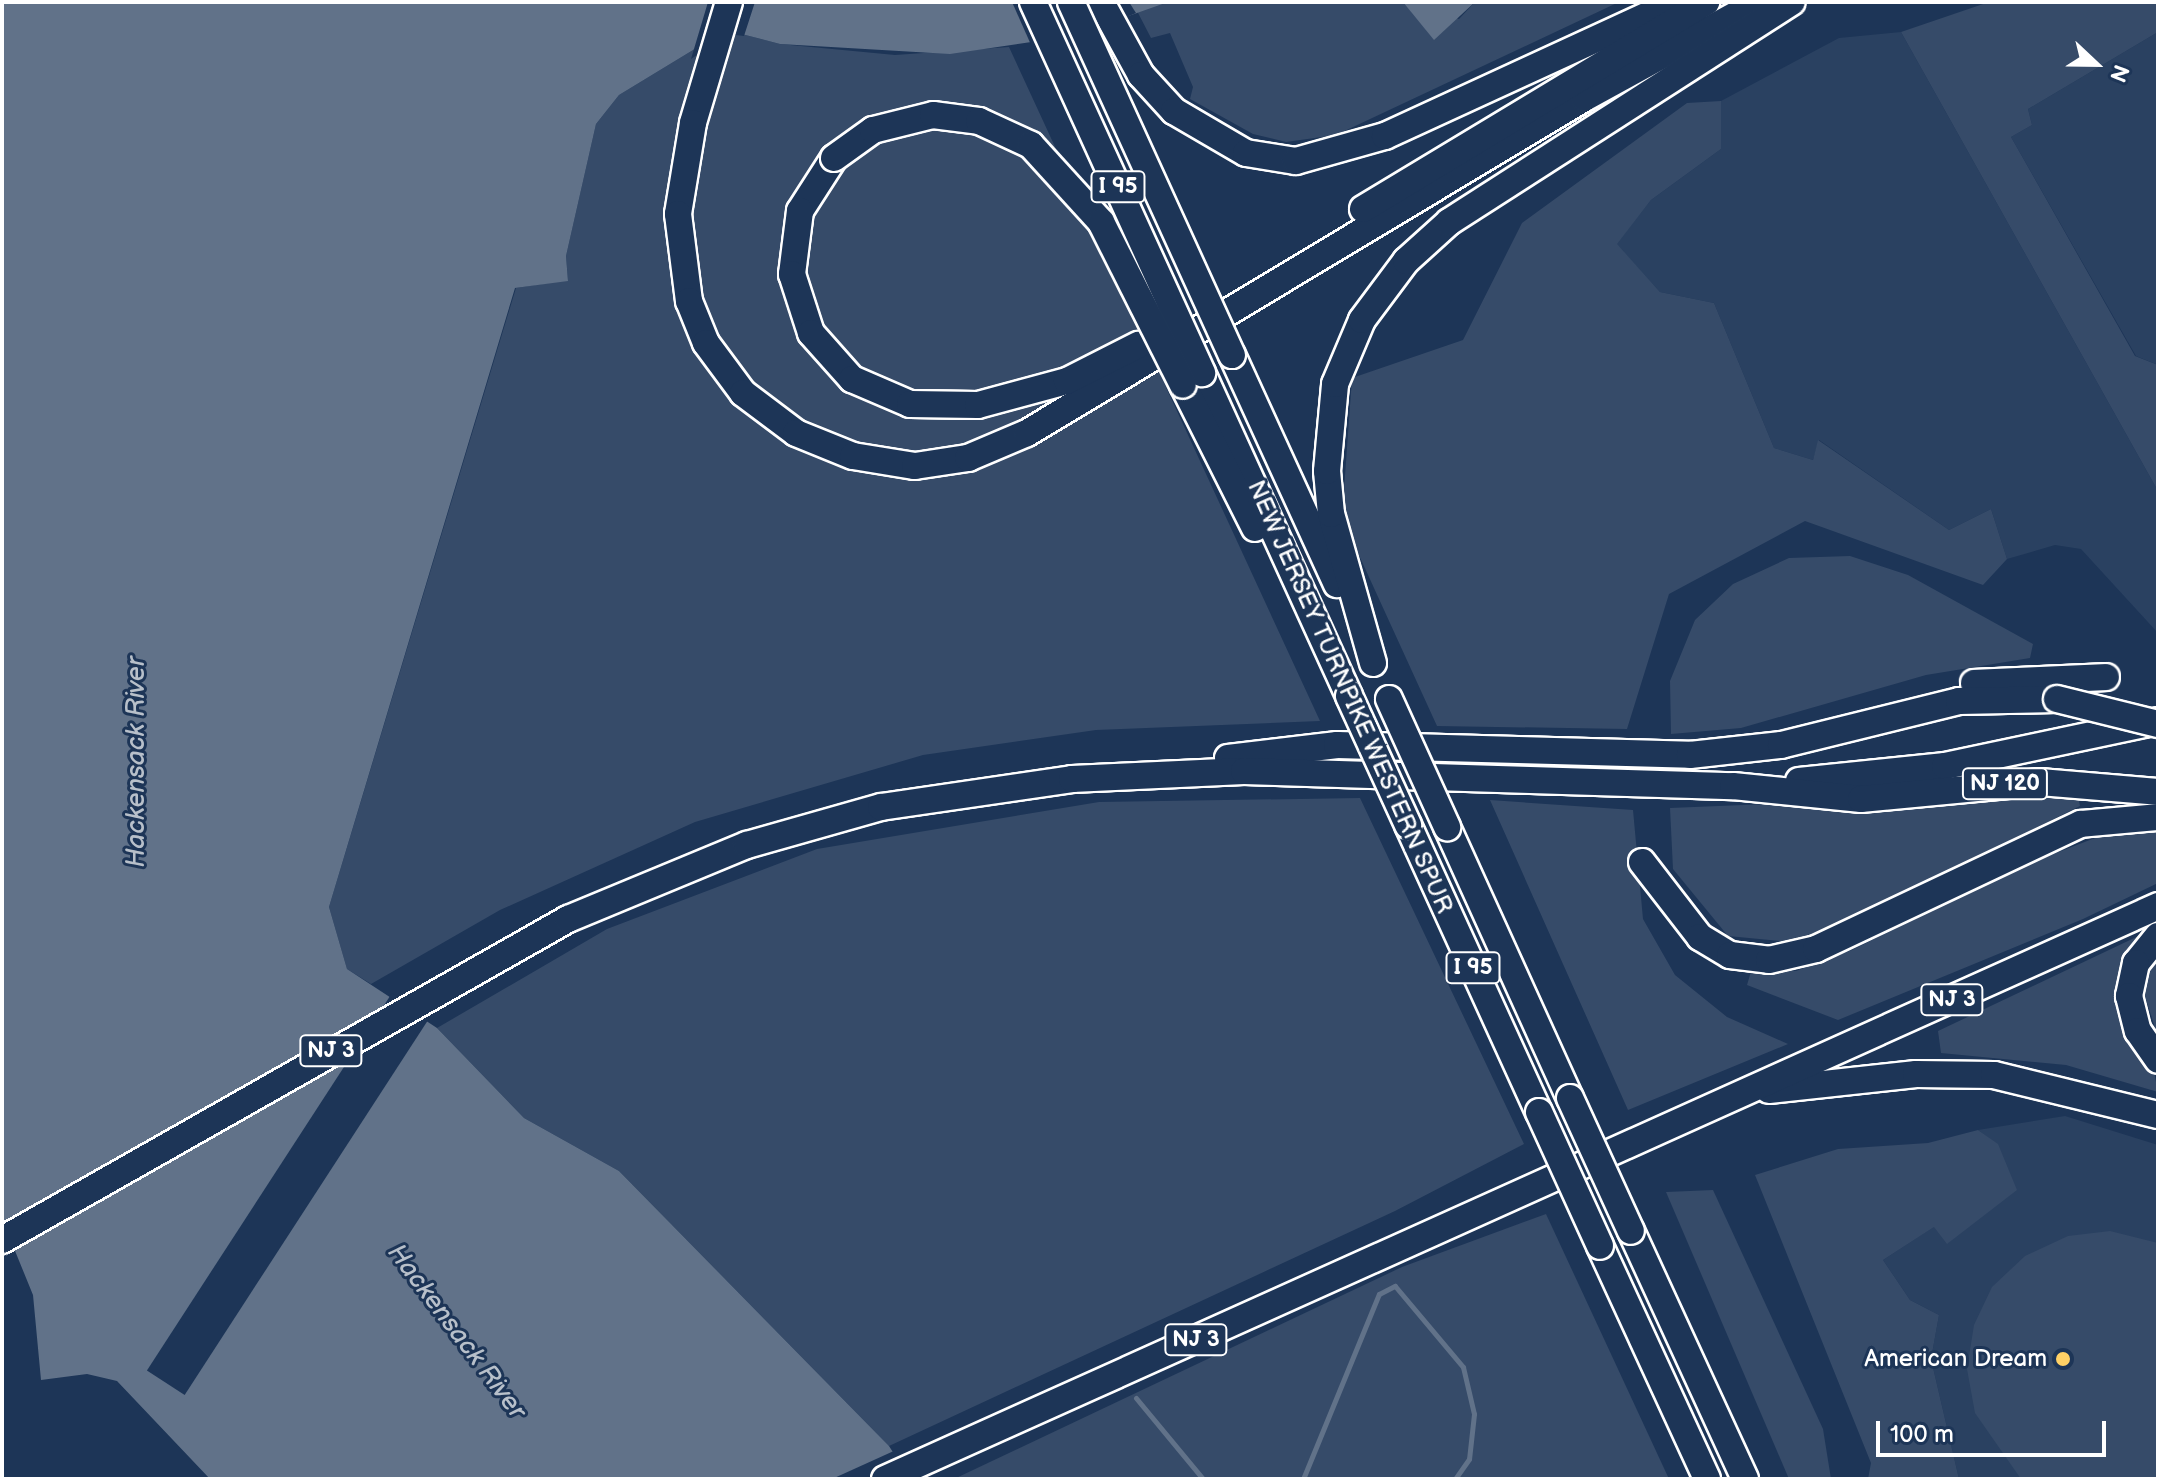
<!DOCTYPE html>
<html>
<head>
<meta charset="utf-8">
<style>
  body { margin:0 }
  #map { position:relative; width:2160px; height:1481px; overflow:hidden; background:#1d3557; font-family:"Balsamiq Sans",sans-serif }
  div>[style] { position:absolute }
  .built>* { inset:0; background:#2a4161 }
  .green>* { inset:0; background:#364b69 }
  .water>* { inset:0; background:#617289 }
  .pier>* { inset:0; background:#1d3557; transform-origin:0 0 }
  .stream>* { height:5px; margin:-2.5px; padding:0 2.5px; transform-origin:2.5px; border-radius:2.5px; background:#617289 }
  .roads { filter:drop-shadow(2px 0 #fff) drop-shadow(-2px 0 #fff) drop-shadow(0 2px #fff) drop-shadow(0 -2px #fff) }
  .highway>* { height:26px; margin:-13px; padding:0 13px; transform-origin:13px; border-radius:13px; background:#1d3557 }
  .bridges { filter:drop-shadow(2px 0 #fff) drop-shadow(-2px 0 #fff) drop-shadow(0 2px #fff) drop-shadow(0 -2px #fff) }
  .highway-bridge>* { height:26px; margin:-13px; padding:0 13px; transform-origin:13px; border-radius:13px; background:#1d3557 }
  .dots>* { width:22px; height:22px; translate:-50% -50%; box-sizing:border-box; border:4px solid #1d3557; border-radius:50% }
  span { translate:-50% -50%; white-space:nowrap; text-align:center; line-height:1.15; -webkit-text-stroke:6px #1d3557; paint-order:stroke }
  .shield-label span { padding:2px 6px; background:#1d3557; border:2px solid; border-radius:6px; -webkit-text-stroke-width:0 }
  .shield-label { font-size:22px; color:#fff; font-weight:700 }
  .street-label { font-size:24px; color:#fff }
  .poi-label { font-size:24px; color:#fff }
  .right { translate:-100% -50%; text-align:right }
  .water-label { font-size:26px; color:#b8c0ca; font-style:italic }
  .frame { position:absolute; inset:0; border:4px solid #fff; pointer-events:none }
  .north { position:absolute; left:2056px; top:24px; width:80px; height:80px; -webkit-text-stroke:6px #1d3557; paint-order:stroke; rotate:112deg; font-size:22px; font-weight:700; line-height:32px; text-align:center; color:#fff }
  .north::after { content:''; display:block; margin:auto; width:28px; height:36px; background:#fff; clip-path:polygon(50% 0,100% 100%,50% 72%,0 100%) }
  .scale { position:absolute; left:1876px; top:1421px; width:230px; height:36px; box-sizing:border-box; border:4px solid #fff; border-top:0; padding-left:10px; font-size:24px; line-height:28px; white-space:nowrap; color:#fff; -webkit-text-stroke:6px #1d3557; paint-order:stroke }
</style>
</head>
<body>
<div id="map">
  <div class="built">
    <i style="clip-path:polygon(1901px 32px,2158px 491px,2158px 633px,2081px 549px,2055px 545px,2007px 559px,1991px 509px,1949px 530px,1819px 440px,1813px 460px,1774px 448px,1714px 303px,1660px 292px,1616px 244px,1651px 200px,1721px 149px,1721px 101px,1839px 38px)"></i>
    <i style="clip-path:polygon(2158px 32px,2158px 365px,2136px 356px,2011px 137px,2032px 125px,2028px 109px)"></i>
    <i style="clip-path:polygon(2065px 1116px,2158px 1145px,2158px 1479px,1959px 1479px,1931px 1359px,1939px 1315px,1910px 1300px,1883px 1260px,1935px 1226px,1948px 1243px,1998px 1145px,1978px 1130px)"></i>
  </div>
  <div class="green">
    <i style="clip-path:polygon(1168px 2px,1403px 2px,1459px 19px,1475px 2px,1619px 2px,1336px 135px,1286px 142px,1253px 134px,1190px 99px,1193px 87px,1170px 33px,1151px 38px,1136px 9px)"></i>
    <i style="clip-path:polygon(1989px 2px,2158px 2px,2158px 32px,2028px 109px,2032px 125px,2011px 137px,2135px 356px,2158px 365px,2158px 491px,1901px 32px)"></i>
    <i style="clip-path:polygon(726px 30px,780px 44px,895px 55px,1009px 47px,1320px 721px,1096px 730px,923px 755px,695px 822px,500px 910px,371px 984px,347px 969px,329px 907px,516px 288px,568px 280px,566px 256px,596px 124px,619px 95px)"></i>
    <i style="clip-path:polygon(1721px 101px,1721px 149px,1651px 200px,1617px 244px,1660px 292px,1714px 303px,1774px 448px,1813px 460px,1818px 440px,1949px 530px,1991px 509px,2007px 559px,1983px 585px,1805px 521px,1669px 594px,1627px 729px,1437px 726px,1342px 518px,1352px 378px,1463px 340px,1522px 223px,1687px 103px)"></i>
    <i style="clip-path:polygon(1850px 556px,1908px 575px,2033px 644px,2030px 658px,1926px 675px,1741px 728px,1671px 734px,1670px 681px,1695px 620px,1733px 584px,1789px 558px)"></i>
    <i style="clip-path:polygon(2077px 791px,2080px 806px,1802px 943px,1728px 936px,1673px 869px,1670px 808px)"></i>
    <i style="clip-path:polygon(1360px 798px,1524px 1144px,1395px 1211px,889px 1446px,619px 1171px,524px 1118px,437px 1028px,607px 929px,817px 849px,1099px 802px)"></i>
    <i style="clip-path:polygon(1490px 800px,1633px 810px,1643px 919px,1675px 975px,1727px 1017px,1788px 1044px,1628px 1110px)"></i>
    <i style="clip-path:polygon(2121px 828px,2158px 832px,2158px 883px,2083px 919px,1838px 1020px,1747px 985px,1752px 968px,1796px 971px,1852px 950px,2025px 865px)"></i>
    <i style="clip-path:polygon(2149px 931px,2131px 956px,2158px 1092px,2066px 1065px,1941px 1053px,1938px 1031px)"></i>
    <i style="clip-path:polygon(2158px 950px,2158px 1037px,2143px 990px)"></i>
    <i style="clip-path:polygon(1978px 1130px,1998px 1144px,2017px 1190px,1947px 1244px,1934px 1227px,1883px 1260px,1910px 1300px,1939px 1315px,1931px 1359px,1959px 1479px,1868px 1479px,1871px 1463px,1755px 1175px,1838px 1149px,1928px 1143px)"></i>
    <i style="clip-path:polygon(1713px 1190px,1823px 1429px,1831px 1479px,1789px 1479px,1666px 1192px)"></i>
    <i style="clip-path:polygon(1546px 1214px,1669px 1479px,954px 1479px,1402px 1267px)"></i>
    <i style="clip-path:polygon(2110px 1231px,2158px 1243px,2158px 1479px,2021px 1479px,1975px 1413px,1967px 1369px,1974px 1325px,1992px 1287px,2025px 1256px,2068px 1236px)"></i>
  </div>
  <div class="water">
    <i style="clip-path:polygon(2px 2px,1168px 2px,1072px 36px,950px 54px,780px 44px,726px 30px,619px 95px,596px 124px,566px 256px,568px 281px,515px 288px,329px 907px,347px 969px,437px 1028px,524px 1118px,619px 1171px,889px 1446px,910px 1479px,210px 1479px,117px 1381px,87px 1374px,41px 1380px,33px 1295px,2px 1219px)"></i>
    <i style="clip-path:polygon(1403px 2px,1475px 2px,1434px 40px)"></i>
  </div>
  <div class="pier">
    <i style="clip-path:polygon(708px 2px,755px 2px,744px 36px,727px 34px,691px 59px)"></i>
    <i style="clip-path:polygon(1012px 2px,1129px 2px,1136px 13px,1073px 40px,1032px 47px)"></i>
    <i style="left:392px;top:993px;width:45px;height:450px;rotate:33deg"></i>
    <i style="clip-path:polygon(896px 1450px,914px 1479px,832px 1479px)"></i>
  </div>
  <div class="stream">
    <i style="left:1136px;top:1398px;width:105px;rotate:50.4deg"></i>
    <i style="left:1303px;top:1479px;width:200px;rotate:-67.7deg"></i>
    <i style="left:1379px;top:1294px;width:18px;rotate:-27deg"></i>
    <i style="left:1395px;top:1286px;width:106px;rotate:50deg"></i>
    <i style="left:1463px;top:1367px;width:48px;rotate:76.8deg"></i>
    <i style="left:1474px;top:1414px;width:45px;rotate:96.3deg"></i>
    <i style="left:1469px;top:1459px;width:24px;rotate:125deg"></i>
  </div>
  <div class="roads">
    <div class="highway">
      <i style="left:729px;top:2px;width:126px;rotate:106.6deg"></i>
      <i style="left:693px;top:123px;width:92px;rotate:99.4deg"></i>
      <i style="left:678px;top:214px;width:88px;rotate:82.8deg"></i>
      <i style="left:689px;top:301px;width:45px;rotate:68deg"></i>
      <i style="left:706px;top:343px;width:62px;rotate:53.5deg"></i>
      <i style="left:743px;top:393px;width:66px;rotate:37deg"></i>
      <i style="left:796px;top:433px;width:61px;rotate:22deg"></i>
      <i style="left:853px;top:456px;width:63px;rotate:9.2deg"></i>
      <i style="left:915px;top:466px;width:54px;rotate:-8.6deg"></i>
      <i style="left:968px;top:458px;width:64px;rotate:-23deg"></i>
      <i style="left:1027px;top:433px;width:650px;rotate:-31.02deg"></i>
      <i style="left:1584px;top:98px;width:200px;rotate:-28.7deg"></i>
      <i style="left:1101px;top:2px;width:83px;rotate:61.3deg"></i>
      <i style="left:1141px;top:75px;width:49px;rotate:47.5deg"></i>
      <i style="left:1174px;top:111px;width:83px;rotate:30.3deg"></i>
      <i style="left:1246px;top:153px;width:51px;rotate:9.1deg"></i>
      <i style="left:1296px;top:161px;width:92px;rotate:-15.7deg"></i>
      <i style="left:1385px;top:136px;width:321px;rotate:-24.7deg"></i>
      <i style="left:834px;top:158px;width:63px;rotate:122.7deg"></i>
      <i style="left:800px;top:211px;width:64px;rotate:97.2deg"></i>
      <i style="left:792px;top:274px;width:62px;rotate:72.1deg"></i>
      <i style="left:811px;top:333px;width:62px;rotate:48.3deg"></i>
      <i style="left:852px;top:379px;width:63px;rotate:23.3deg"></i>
      <i style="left:910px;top:404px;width:68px;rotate:0.8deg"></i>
      <i style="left:978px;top:405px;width:92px;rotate:-15.1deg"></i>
      <i style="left:1067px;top:381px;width:80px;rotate:-26.9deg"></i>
      <i style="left:1363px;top:209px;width:401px;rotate:-31.1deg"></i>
      <i style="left:1232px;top:355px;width:252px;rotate:65.4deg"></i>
      <i style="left:1202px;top:373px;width:355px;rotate:65.5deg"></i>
      <i style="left:1183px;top:385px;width:160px;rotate:63.3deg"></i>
      <i style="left:1373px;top:663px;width:155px;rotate:-105.7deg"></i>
      <i style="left:1331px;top:514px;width:43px;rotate:-95.3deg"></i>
      <i style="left:1327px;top:471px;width:87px;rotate:-84.7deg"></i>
      <i style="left:1335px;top:384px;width:69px;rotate:-67.1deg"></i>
      <i style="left:1362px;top:320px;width:74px;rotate:-53.3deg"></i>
      <i style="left:1406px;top:261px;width:58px;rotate:-42.2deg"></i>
      <i style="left:1449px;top:222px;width:407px;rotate:-32.7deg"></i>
      <i style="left:1974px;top:683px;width:132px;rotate:-2.6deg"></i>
      <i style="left:1228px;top:758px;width:110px;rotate:-6.8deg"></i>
      <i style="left:1337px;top:745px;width:353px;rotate:1.6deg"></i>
      <i style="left:1690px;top:755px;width:92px;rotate:-6.3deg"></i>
      <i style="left:1781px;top:745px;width:183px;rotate:-13.9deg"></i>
      <i style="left:1959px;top:701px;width:98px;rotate:-1.2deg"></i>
      <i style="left:1799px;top:781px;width:147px;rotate:-5.9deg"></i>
      <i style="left:1945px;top:766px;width:218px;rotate:-11.9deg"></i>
      <i style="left:1408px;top:825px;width:315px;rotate:65.5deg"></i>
      <i style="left:1447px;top:827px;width:298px;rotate:65.6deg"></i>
      <i style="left:1642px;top:862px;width:95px;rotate:52.3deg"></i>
      <i style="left:1700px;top:937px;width:35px;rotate:31deg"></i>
      <i style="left:1730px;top:955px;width:39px;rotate:7deg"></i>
      <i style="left:1769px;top:960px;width:48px;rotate:-13.2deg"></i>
      <i style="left:1816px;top:949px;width:293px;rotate:-25.3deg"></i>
      <i style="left:2081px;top:824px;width:77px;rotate:-5.2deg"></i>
      <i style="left:2158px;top:936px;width:35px;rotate:129deg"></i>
      <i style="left:2136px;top:963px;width:34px;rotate:102deg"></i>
      <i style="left:2129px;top:996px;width:36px;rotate:76deg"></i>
      <i style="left:2138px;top:1031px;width:35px;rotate:55deg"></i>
      <i style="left:1769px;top:1090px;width:148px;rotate:-6.2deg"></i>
      <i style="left:1916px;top:1074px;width:78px;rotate:0.7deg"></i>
      <i style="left:1994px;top:1075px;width:169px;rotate:13.7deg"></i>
      <i style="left:1631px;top:1231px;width:273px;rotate:65.3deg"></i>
      <i style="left:2px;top:1240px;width:651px;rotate:-29.56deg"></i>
      <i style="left:568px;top:919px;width:194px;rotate:-22.5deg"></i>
      <i style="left:747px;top:845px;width:139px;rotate:-15.8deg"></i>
      <i style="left:881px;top:807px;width:193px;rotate:-8.3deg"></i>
      <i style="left:1072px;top:779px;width:172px;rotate:-2.7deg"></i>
      <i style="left:1244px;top:771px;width:489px;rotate:1.8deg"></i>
      <i style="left:1733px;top:786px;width:129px;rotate:5.8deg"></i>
      <i style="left:1861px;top:799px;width:180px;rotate:-5.4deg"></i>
      <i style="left:2040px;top:782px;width:118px;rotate:4.8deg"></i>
      <i style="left:1600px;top:1246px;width:256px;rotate:65.3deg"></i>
      <i style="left:885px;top:1479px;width:1396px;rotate:-24.23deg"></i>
    </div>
  </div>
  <div class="bridges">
    <div class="highway-bridge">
      <i style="left:1033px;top:2px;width:408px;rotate:65.5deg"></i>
      <i style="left:1071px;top:2px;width:388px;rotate:65.5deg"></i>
      <i style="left:834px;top:158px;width:48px;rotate:-35.7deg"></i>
      <i style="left:873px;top:130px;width:62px;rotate:-14deg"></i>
      <i style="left:933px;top:115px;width:46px;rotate:7.4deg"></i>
      <i style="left:979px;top:121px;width:57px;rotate:24.8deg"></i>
      <i style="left:1031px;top:145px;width:104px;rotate:47.7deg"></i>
      <i style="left:1101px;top:222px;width:182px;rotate:63.3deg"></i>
      <i style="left:1349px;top:696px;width:142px;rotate:65.4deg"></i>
      <i style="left:1389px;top:699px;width:141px;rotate:65.6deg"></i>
      <i style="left:2057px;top:699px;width:104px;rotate:13.9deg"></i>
      <i style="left:1570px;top:1098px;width:146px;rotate:65.4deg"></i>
      <i style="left:1539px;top:1112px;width:147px;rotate:65.5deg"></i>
    </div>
  </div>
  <div class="dots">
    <i style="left:2063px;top:1359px;background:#ffd166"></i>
  </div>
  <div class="shield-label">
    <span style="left:1118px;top:187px">I 95</span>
    <span style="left:2005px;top:784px">NJ 120</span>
    <span style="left:1473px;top:968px">I 95</span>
    <span style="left:1952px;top:1000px">NJ 3</span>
    <span style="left:331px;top:1051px">NJ 3</span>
    <span style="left:1196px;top:1340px">NJ 3</span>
  </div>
  <div class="street-label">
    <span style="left:1350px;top:697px;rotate:66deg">NEW JERSEY TURNPIKE WESTERN SPUR</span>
  </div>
  <div class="poi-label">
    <span class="right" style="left:2047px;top:1359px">American Dream</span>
  </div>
  <div class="water-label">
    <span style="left:137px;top:762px;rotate:-90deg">Hackensack River</span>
    <span style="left:456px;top:1332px;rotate:53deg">Hackensack River</span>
  </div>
  <div class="frame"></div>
  <div class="north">N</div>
  <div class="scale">100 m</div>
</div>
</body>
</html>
